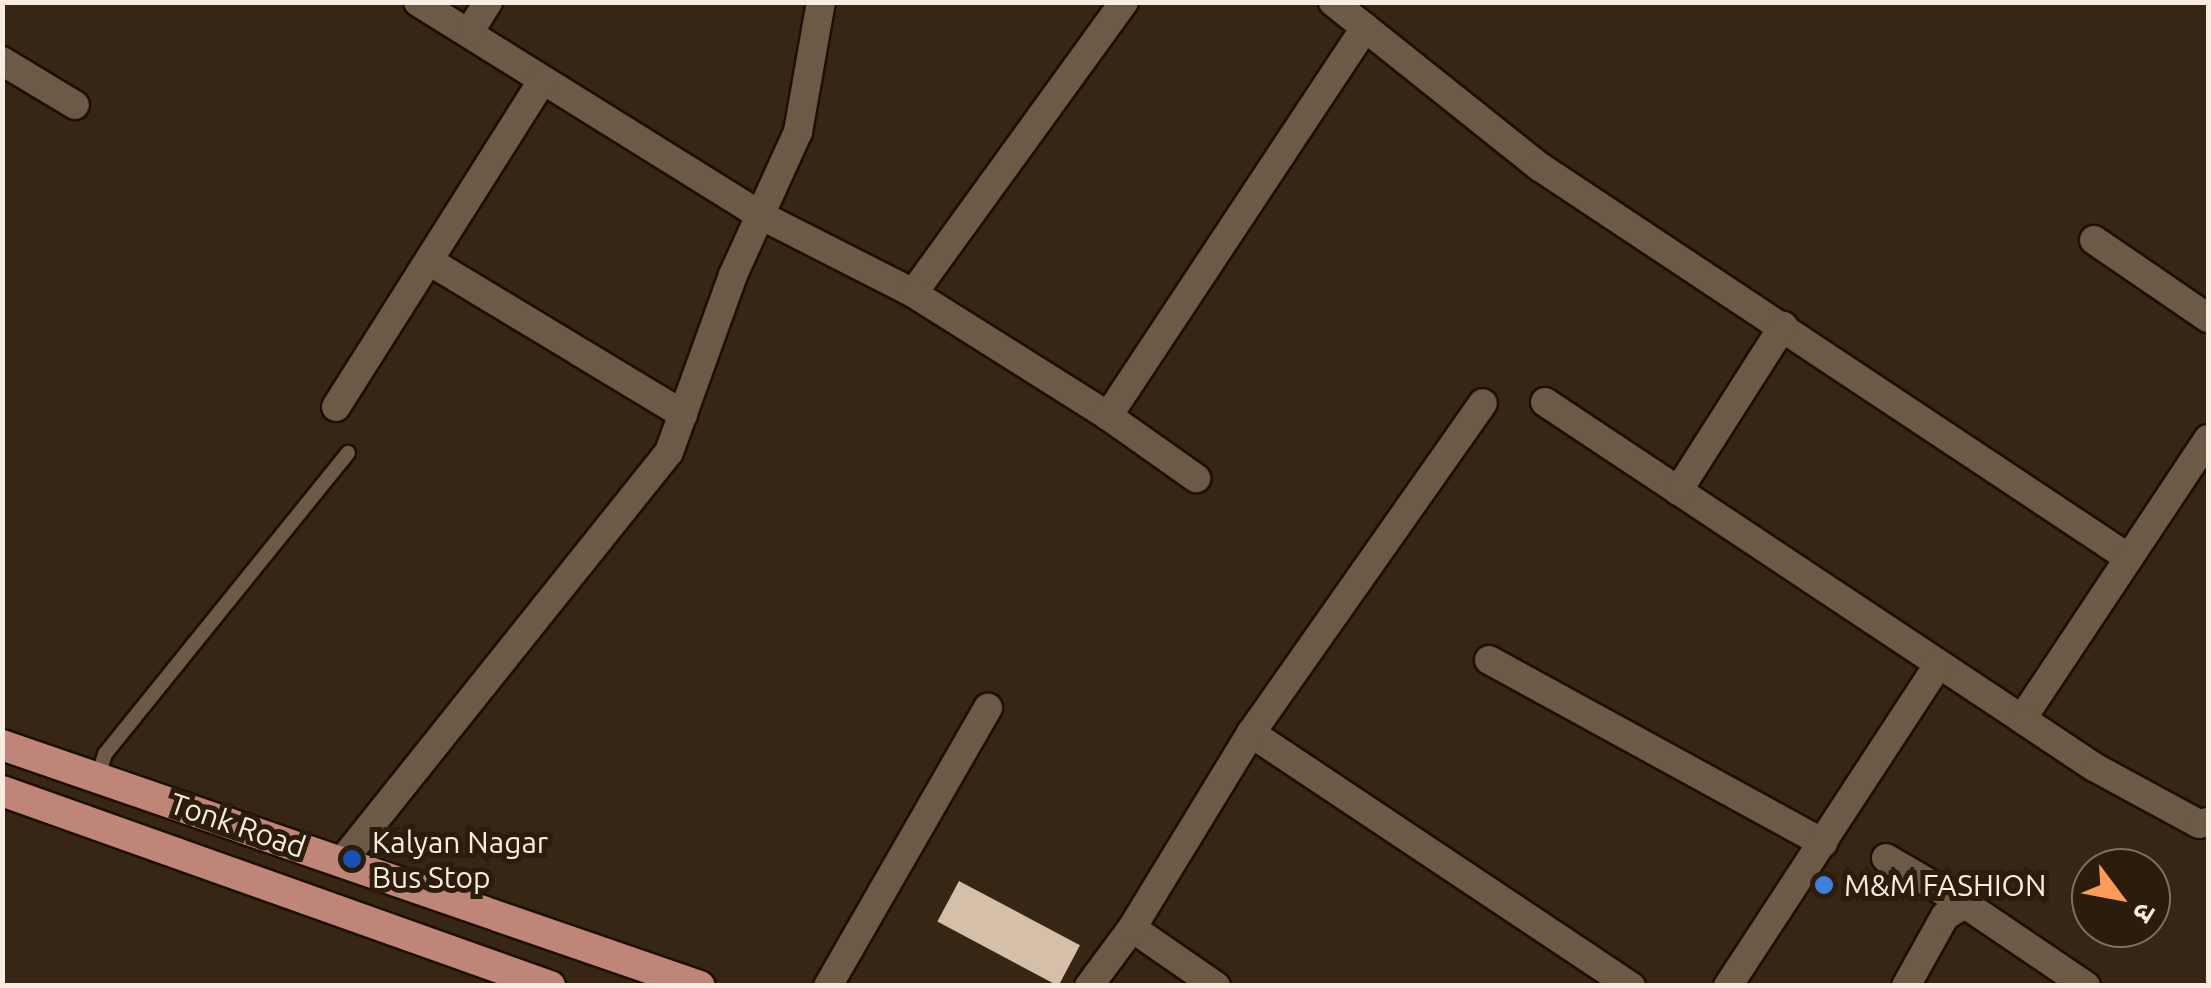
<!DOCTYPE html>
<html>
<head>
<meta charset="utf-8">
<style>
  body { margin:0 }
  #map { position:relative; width:2211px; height:988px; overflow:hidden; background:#372614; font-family:Ubuntu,"Noto Sans Devanagari",sans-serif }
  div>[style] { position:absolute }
  .building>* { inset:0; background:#d5bfa9; transform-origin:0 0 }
  .roads { filter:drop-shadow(2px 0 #1e0f01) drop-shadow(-2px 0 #1e0f01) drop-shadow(0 2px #1e0f01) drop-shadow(0 -2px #1e0f01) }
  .lane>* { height:14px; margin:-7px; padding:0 7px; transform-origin:7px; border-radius:7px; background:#6c5946 }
  .street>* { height:28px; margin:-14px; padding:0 14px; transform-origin:14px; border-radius:14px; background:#6c5946 }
  .primary>* { height:30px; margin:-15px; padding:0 15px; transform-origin:15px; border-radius:15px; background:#be8578 }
  .dots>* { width:28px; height:28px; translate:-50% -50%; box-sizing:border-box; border:5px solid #2c1c0b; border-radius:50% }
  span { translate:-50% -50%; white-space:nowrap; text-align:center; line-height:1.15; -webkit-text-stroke:10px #2c1c0b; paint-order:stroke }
  .street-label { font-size:30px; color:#f9ede2 }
  .poi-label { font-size:30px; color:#f9ede2 }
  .left { translate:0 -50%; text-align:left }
  .frame { position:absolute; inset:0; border:5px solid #f9ede2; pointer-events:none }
  .north { position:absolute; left:2071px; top:848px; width:100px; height:100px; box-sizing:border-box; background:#2c1c0b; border:2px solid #7e7061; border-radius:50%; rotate:122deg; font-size:28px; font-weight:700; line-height:40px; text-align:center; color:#f9ede2 }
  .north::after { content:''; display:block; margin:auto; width:35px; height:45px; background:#fe9b58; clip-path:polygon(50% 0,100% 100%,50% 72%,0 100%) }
</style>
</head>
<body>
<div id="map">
  <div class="building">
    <i style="left:959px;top:881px;width:137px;height:46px;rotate:28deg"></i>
  </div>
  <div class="roads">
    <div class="lane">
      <i style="left:98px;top:777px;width:24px;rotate:-73deg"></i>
      <i style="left:105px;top:754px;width:387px;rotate:-51.1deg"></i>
    </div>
    <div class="street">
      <i style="left:418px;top:2px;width:405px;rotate:31.9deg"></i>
      <i style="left:762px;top:216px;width:169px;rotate:27deg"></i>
      <i style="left:1124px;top:2px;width:359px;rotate:125.9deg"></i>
      <i style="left:913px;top:293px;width:231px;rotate:32.2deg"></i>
      <i style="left:1108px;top:416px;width:466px;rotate:-56.5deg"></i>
      <i style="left:1333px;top:2px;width:265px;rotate:38.6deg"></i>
      <i style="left:1540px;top:167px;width:707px;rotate:33.58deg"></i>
      <i style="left:470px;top:31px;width:34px;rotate:-58deg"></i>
      <i style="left:2px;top:61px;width:85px;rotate:31.1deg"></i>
      <i style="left:2094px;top:240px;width:138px;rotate:34.4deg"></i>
      <i style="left:429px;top:261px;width:297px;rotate:31.1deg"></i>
      <i style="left:1545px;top:402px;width:573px;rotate:33.61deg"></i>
      <i style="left:336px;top:407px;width:386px;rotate:-57.7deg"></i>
      <i style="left:1108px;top:416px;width:108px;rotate:35.2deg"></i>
      <i style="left:2208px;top:439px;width:336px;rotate:123.6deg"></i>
      <i style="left:2022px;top:719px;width:87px;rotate:33.7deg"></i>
      <i style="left:2094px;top:767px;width:119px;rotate:28.5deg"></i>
      <i style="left:2199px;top:824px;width:9px;rotate:-13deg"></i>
      <i style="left:1678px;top:491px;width:196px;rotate:-57.5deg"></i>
      <i style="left:1489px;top:660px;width:381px;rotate:28.7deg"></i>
      <i style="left:1251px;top:733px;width:457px;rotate:33.7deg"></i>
      <i style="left:1886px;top:858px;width:91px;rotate:30.2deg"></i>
      <i style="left:343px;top:860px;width:522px;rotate:-51.37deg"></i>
      <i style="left:669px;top:452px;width:188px;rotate:-70.1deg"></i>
      <i style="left:733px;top:275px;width:157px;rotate:-65.6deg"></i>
      <i style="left:798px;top:132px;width:132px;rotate:-80deg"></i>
      <i style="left:1132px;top:928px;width:102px;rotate:34.6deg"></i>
      <i style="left:828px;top:986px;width:321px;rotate:-60.1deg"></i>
      <i style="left:1089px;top:986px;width:72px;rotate:-53.4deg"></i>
      <i style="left:1132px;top:928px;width:228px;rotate:-58.6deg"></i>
      <i style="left:1251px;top:733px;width:403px;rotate:-54.9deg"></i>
      <i style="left:1728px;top:986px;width:385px;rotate:-56.8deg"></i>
      <i style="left:1906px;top:986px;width:80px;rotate:-60.9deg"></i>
      <i style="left:1945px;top:916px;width:23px;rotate:-31deg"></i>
      <i style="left:1965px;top:904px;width:146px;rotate:34.1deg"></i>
    </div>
    <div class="primary">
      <i style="left:2px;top:745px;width:738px;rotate:19.05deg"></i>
      <i style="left:2px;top:791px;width:582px;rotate:19.59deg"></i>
    </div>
  </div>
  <div class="dots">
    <i style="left:352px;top:859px;background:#1a4fb4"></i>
    <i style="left:1824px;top:885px;background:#3f7fe0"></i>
  </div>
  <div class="street-label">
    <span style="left:238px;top:825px;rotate:19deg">Tonk Road</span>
  </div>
  <div class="poi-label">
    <span class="left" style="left:372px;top:859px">Kalyan Nagar<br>Bus Stop</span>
    <span class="left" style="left:1844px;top:885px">M&amp;M FASHION</span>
  </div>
  <div class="frame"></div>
  <div class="north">उ</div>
</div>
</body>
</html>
